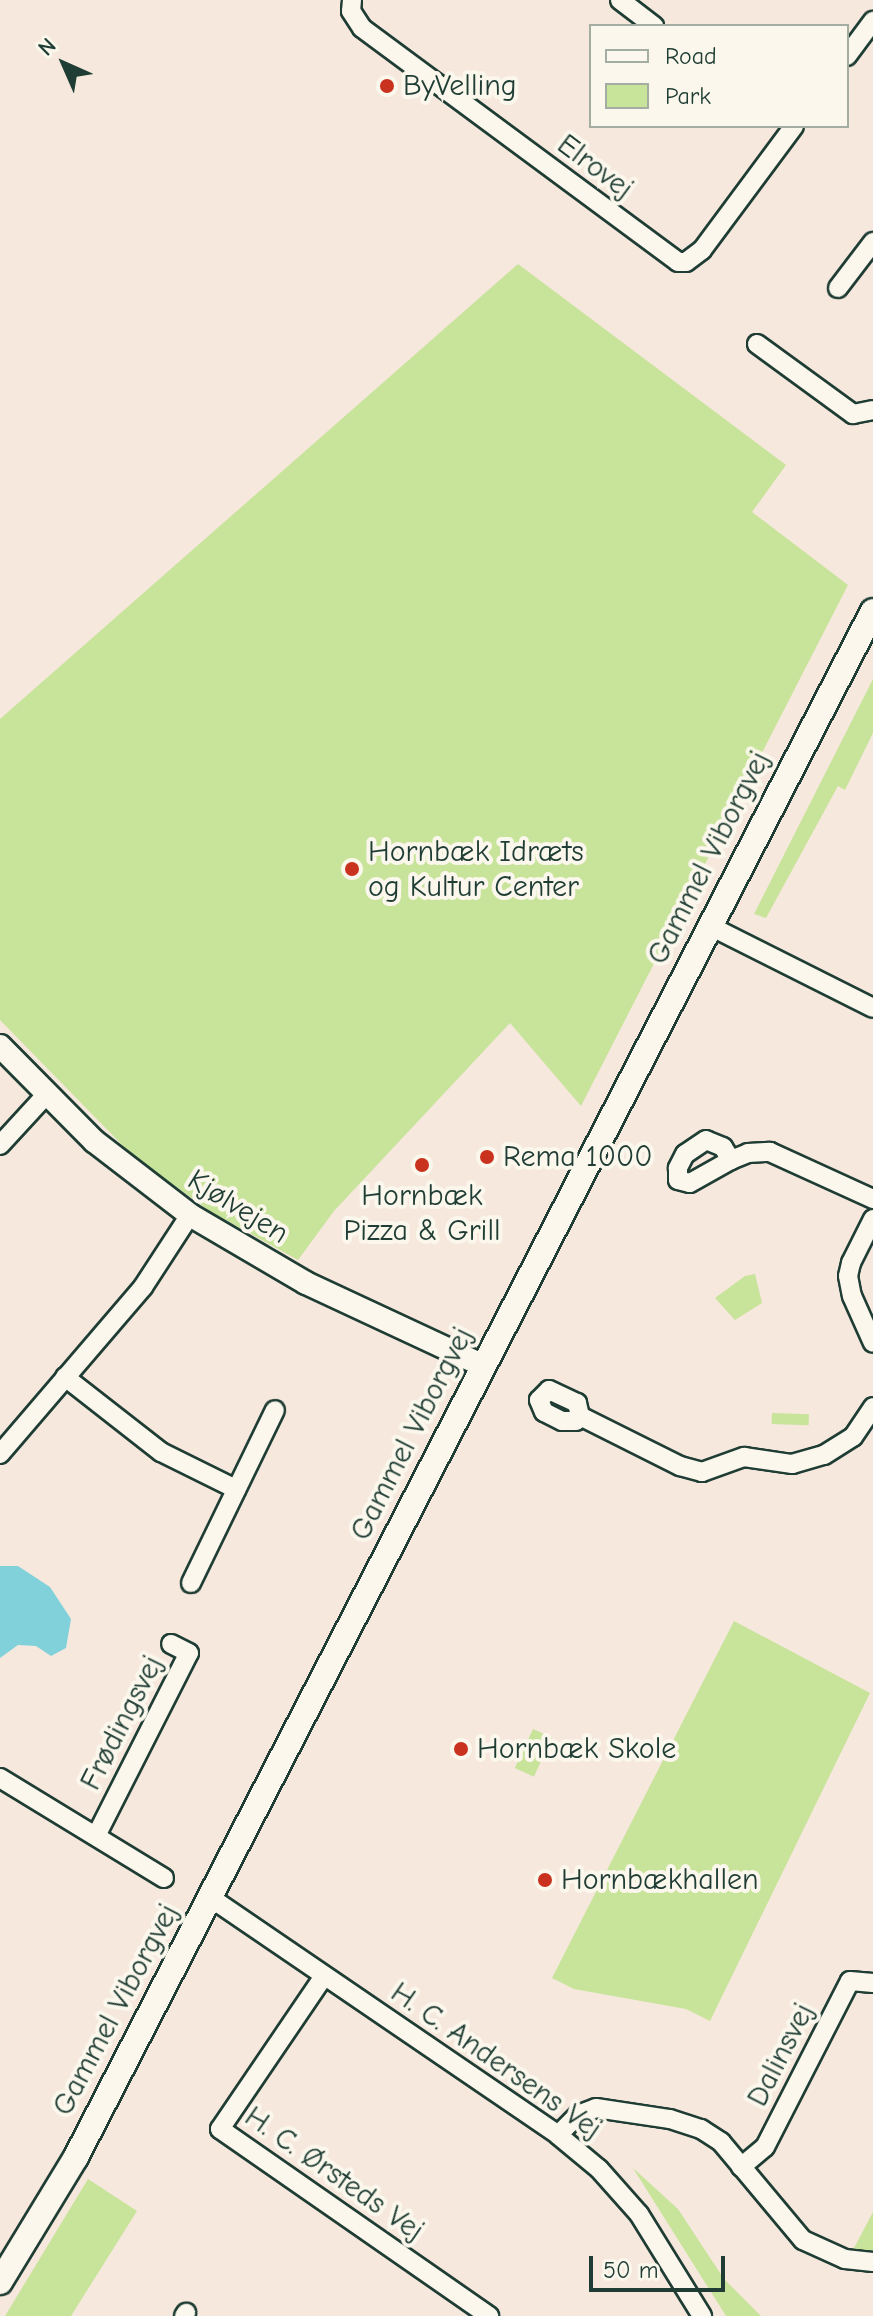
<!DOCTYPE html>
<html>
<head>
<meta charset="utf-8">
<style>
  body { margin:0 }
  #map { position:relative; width:873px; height:2316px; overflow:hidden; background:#f6e8dd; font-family:"Comic Neue",sans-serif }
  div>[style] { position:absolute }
  .green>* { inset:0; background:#c8e39a; transform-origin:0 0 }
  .water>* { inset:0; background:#81d1db }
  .roads { filter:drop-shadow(2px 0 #1f3d34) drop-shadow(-2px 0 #1f3d34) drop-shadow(0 2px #1f3d34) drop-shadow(0 -2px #1f3d34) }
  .minor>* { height:18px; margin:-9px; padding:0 9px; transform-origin:9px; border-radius:9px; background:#fbf7ec }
  .tertiary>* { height:22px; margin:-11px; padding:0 11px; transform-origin:11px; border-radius:11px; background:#fbf7ec }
  .secondary>* { height:24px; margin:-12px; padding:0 12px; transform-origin:12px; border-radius:12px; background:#fbf7ec }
  .dots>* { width:22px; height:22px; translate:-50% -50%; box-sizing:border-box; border:4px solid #fbf7ec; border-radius:50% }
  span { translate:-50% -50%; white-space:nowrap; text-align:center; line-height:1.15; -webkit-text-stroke:8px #fbf7ec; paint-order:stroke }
  .poi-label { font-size:30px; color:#1f3d34 }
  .left { translate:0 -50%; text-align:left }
  .street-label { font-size:30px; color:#1f3d34 }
  .legend { position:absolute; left:589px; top:24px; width:260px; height:104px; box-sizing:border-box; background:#fbf7ec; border:2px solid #a3ada2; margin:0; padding:10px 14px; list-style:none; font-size:24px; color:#1f3d34 }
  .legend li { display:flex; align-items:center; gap:16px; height:40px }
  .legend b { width:40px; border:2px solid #a3ada2 }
  .north { position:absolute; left:24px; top:24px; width:80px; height:80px; -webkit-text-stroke:6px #fbf7ec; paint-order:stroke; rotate:315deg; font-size:22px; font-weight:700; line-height:32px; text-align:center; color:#1f3d34 }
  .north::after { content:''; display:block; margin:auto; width:28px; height:36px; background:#1f3d34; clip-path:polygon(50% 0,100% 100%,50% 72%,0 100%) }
  .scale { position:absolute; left:589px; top:2256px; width:136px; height:36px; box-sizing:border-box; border:4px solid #1f3d34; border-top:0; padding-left:10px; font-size:24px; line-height:28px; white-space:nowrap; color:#1f3d34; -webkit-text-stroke:6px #fbf7ec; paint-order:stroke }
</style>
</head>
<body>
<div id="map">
  <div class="green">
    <i style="clip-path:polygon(518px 264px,786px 465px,752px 512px,848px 585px,581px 1106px,510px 1023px,334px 1211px,298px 1260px,211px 1212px,131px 1154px,0 1020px,0 719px)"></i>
    <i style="clip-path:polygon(873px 679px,873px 733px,845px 790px,838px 786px,766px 918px,754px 914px)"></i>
    <i style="clip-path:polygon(755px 1274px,762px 1303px,735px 1320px,715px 1298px,745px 1276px)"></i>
    <i style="left:772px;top:1413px;width:37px;height:11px;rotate:2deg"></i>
    <i style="clip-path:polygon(734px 1621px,870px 1693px,710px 2021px,686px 2009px,574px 1989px,552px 1978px)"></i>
    <i style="left:533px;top:1729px;width:21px;height:43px;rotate:25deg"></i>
    <i style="clip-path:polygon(633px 2168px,678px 2209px,724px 2279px,761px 2316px,726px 2316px)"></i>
    <i style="clip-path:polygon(88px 2179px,137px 2211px,71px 2316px,5px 2316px)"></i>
    <i style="clip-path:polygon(873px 2212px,873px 2252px,853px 2250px)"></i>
  </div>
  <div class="water">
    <i style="clip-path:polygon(0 1566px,18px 1566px,50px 1587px,71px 1619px,66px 1648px,51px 1656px,36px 1646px,18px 1645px,0 1658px)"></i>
  </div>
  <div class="roads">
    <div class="minor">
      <i style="left:352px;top:0;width:11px;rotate:95deg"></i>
      <i style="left:351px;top:11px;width:20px;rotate:57deg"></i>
      <i style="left:362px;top:28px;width:393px;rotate:36.5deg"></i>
      <i style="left:678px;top:262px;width:8px"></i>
      <i style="left:686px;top:262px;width:20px;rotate:-37deg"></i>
      <i style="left:702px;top:250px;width:154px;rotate:-53.4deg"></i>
      <i style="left:620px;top:0;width:43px;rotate:37.4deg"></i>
      <i style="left:847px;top:56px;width:44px;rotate:-53.4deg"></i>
      <i style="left:838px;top:288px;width:58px;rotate:-52.7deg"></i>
      <i style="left:757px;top:344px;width:119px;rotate:36.1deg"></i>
      <i style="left:853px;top:414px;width:20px;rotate:-11deg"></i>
      <i style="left:710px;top:926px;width:182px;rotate:26.7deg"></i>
      <i style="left:0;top:1145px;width:68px;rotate:-47.4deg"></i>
      <i style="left:731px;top:1160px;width:15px;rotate:-122deg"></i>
      <i style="left:723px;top:1147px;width:18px;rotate:-158deg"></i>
      <i style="left:706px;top:1140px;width:25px;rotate:146deg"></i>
      <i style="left:685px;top:1154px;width:16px;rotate:117deg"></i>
      <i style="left:678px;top:1168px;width:12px;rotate:90deg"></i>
      <i style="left:678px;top:1180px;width:12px;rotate:14deg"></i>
      <i style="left:690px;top:1183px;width:47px;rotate:-29.3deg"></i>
      <i style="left:731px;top:1160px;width:18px;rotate:-22deg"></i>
      <i style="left:748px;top:1153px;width:22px;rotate:-3deg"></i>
      <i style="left:770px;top:1152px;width:113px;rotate:24.5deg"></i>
      <i style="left:873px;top:1219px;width:49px;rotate:116.6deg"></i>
      <i style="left:851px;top:1263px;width:13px;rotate:103deg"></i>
      <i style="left:848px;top:1276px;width:20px;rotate:79deg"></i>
      <i style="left:852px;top:1296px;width:51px;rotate:65.9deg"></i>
      <i style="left:65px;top:1377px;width:122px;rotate:38deg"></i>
      <i style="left:161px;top:1452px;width:84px;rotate:26.3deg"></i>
      <i style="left:549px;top:1390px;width:31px;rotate:25deg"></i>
      <i style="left:577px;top:1403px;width:13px;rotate:77deg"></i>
      <i style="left:580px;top:1416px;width:6px;rotate:129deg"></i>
      <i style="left:576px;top:1421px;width:14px;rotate:180deg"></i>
      <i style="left:562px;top:1421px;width:20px;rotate:-153deg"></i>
      <i style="left:544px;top:1412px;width:13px;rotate:-113deg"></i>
      <i style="left:539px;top:1400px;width:14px;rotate:-45deg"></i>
      <i style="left:580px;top:1416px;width:112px;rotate:26.6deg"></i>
      <i style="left:680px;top:1466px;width:23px;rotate:15deg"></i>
      <i style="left:702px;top:1472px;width:45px;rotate:-19.7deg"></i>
      <i style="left:744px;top:1457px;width:49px;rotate:8.3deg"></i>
      <i style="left:792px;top:1464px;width:33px;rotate:-16deg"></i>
      <i style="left:824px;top:1455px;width:34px;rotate:-32deg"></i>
      <i style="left:853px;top:1437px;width:36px;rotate:-56deg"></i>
      <i style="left:0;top:1454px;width:220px;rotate:-49.4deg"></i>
      <i style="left:143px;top:1287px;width:86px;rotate:-56.9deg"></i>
      <i style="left:191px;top:1583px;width:192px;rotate:-64.1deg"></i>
      <i style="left:0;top:1778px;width:192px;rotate:31.4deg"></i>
      <i style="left:96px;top:1836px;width:205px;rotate:-63.1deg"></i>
      <i style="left:189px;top:1653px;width:20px;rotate:-153deg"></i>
      <i style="left:211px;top:1898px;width:420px;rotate:34.3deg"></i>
      <i style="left:558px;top:2135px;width:53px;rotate:39.7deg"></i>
      <i style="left:599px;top:2169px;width:60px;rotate:48.4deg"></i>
      <i style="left:639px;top:2214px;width:120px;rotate:58.3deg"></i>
      <i style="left:324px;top:1976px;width:185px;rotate:124.2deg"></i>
      <i style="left:220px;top:2129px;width:328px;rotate:34.8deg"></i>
      <i style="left:558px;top:2135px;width:28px;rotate:-45deg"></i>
      <i style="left:578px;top:2115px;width:19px;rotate:-21deg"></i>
      <i style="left:596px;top:2108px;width:75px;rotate:8.5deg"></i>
      <i style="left:670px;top:2119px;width:33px;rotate:18deg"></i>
      <i style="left:701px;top:2129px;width:24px;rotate:33deg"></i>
      <i style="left:721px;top:2142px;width:128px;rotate:50.1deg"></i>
      <i style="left:803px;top:2240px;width:46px;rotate:24.3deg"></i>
      <i style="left:845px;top:2259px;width:28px;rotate:6deg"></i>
      <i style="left:741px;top:2167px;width:31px;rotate:-40deg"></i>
      <i style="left:765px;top:2147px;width:186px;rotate:-62.9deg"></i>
      <i style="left:850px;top:1981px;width:23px;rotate:5deg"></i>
      <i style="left:184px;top:2316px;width:4px;rotate:-56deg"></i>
    </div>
    <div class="tertiary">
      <i style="left:0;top:1046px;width:134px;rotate:45.3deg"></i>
      <i style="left:94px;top:1141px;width:121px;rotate:37.6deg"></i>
      <i style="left:190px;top:1215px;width:134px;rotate:30.4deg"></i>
      <i style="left:306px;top:1283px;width:194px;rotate:25deg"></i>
    </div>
    <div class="secondary">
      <i style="left:0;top:2282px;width:146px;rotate:-58.7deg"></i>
      <i style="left:76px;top:2157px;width:1739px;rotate:-62.73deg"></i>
    </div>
  </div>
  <div class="dots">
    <i style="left:387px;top:86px;background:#c8321e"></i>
    <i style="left:352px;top:869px;background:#c8321e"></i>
    <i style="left:487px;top:1157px;background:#c8321e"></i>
    <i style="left:422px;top:1165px;background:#c8321e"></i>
    <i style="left:461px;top:1749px;background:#c8321e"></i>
    <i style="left:545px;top:1880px;background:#c8321e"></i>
  </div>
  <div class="poi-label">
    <span class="left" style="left:403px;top:86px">ByVelling</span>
    <span class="left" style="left:368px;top:869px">Hornbæk Idræts<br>og Kultur Center</span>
    <span class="left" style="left:503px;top:1157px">Rema 1000</span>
    <span style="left:422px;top:1213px">Hornbæk<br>Pizza &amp; Grill</span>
    <span class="left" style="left:477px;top:1749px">Hornbæk Skole</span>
    <span class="left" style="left:561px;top:1880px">Hornbækhallen</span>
  </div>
  <div class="street-label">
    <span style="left:595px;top:167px;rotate:37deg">Elrovej</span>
    <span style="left:709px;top:858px;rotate:-63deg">Gammel Viborgvej</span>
    <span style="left:238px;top:1207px;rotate:32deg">Kjølvejen</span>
    <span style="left:412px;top:1434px;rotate:-63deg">Gammel Viborgvej</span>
    <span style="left:122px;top:1723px;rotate:-63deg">Frødingsvej</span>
    <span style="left:116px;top:2010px;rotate:-62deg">Gammel Viborgvej</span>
    <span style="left:781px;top:2055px;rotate:-63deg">Dalinsvej</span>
    <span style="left:496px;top:2061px;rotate:35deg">H. C. Andersens Vej</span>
    <span style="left:334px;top:2174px;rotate:35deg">H. C. Ørsteds Vej</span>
  </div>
  <ul class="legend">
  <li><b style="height:10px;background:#fbf7ec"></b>Road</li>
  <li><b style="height:22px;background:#c8e39a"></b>Park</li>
  </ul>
  <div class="north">N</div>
  <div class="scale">50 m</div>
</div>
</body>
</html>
